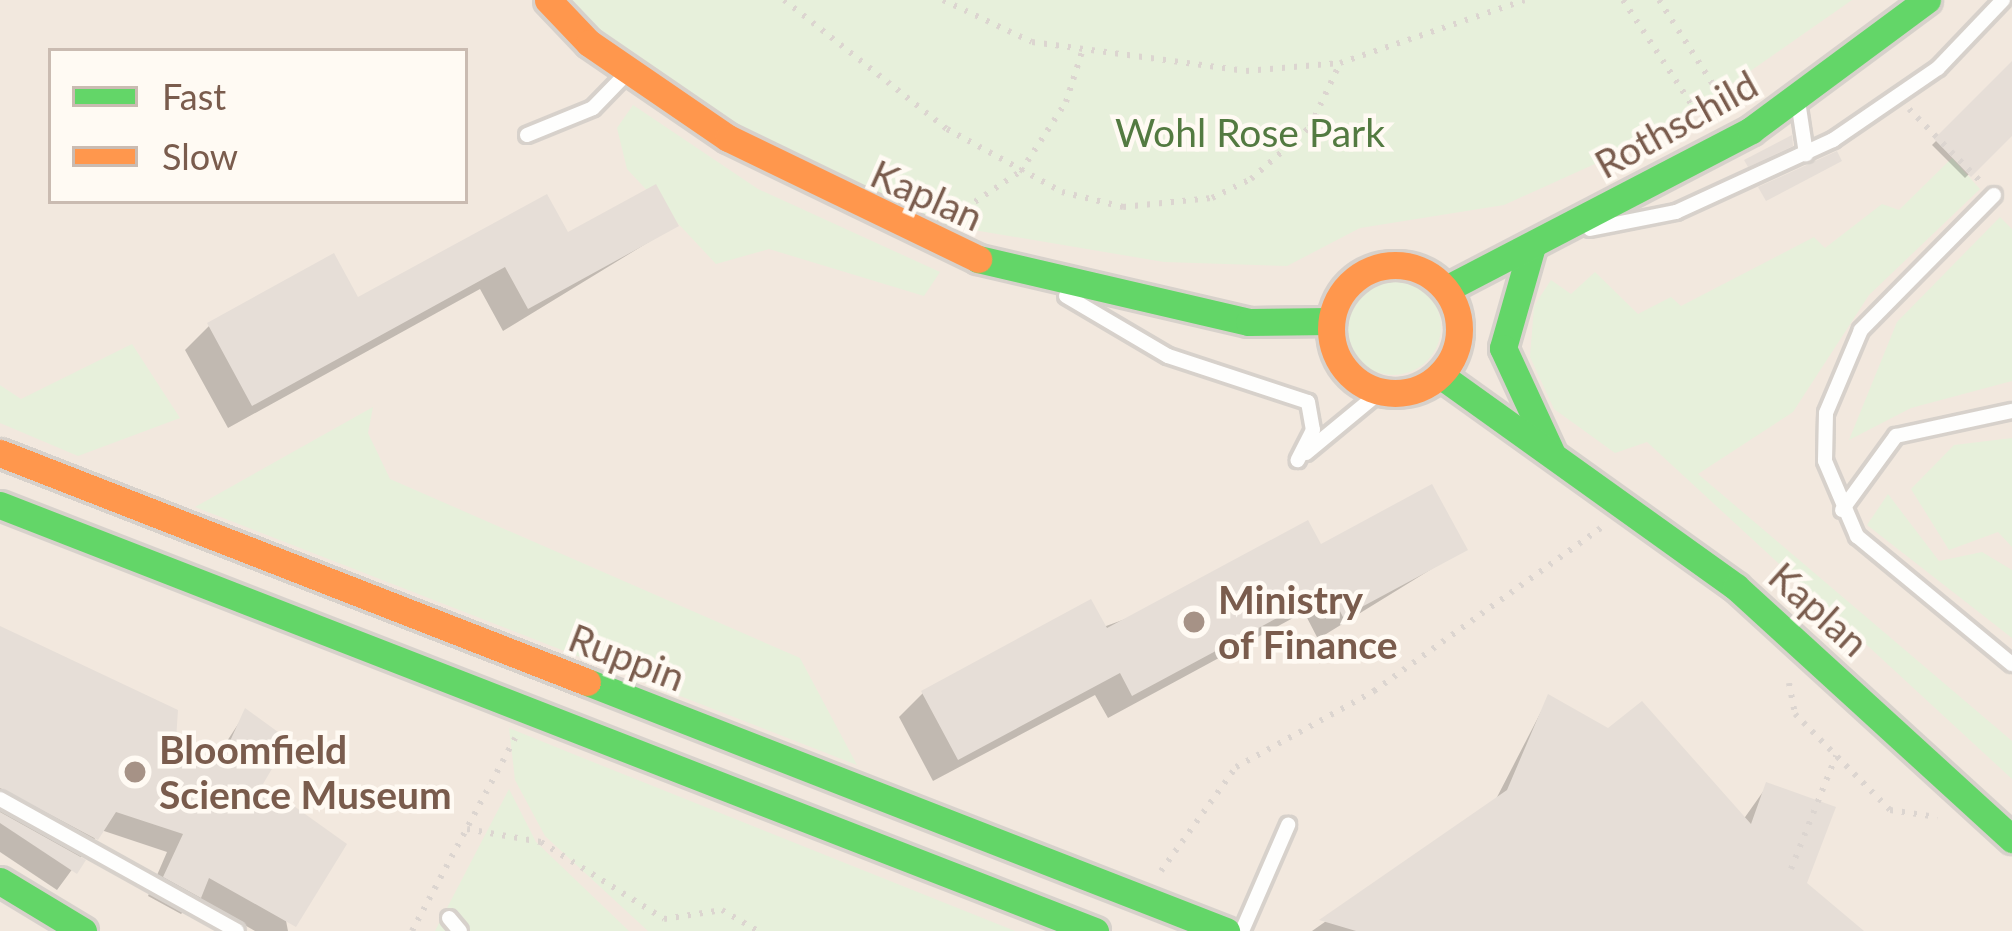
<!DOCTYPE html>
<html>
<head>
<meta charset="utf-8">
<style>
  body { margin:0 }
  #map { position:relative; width:2012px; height:931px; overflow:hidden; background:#f9f5f0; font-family:Lato,sans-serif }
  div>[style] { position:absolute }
  .residential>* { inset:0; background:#f2e8de }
  .green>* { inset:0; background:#e7f0db }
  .round { border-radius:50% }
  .shadow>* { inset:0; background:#0003 }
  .building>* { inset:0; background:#e6ded7 }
  .path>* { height:6px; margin-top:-3px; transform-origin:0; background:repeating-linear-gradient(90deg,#dcd5d0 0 3px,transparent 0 12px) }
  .roads { filter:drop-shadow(3px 0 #d7d1cb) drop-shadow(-3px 0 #d7d1cb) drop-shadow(0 3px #d7d1cb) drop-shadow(0 -3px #d7d1cb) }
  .lane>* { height:14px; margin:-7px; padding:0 7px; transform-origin:7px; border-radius:7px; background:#fefefd }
  .fast>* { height:27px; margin:-13.5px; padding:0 13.5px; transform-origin:13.5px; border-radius:13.5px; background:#63d668 }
  .slow>* { height:27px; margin:-13.5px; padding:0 13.5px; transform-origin:13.5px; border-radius:13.5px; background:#ff974d }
  .slow>.ring { margin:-13.5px; padding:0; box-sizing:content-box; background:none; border:27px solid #ff974d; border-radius:50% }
  .dots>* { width:33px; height:33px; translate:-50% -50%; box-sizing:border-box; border:6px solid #fffaf3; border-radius:50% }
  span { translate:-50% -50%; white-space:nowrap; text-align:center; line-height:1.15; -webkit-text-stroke:9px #fffaf3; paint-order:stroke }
  .street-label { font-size:39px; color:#7a5c4d }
  .park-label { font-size:39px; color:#537a41 }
  .poi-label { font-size:39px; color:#7a5c4d; font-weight:700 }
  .left { translate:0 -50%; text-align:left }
  .legend { position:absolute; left:48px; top:48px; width:420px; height:156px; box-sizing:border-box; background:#fffaf3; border:3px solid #cabbb1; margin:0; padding:15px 21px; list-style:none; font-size:36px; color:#7a5c4d }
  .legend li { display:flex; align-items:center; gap:24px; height:60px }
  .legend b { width:60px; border:3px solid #cabbb1 }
</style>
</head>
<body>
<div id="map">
  <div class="residential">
    <i style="clip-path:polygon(evenodd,0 0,2012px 0,2012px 931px,0 931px,0 0,51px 51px,465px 51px,465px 201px,51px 201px,51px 51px)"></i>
  </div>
  <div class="green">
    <i style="clip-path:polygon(565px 0,1852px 0,1659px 135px,1504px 205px,1360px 228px,1287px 266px,1164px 262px,932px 223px,750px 136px,619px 50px)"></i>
    <i style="clip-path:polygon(633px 105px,758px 189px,940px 272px,924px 296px,769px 249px,716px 264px,627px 169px,617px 128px)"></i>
    <i style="clip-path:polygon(1952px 158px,1980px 189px,1869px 295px,1793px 412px,1698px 474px,2012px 741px,2012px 779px,1647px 442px,1615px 453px,1554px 409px,1530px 357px,1534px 306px,1551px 280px,1571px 294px,1595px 272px,1638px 314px,1671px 297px,1681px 306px,1814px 237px,1825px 248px,1882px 204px,1899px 210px)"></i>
    <i style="clip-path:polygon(2000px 217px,2012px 229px,2012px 381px,1911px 408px,1849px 440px,1897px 322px)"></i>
    <i class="round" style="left:1345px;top:279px;width:96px;height:96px"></i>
    <i style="clip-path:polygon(132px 344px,180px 418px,78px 456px,0 423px,0 385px,21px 399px)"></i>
    <i style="clip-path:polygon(373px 407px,368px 433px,390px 479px,800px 658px,857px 765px,195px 507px)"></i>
    <i style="clip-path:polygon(2012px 438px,2012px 547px,1998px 532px,1949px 550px,1911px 489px,1954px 445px)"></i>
    <i style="clip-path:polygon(1888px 494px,1939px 561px,1982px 552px,2012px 570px,2012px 638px,1867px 525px)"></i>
    <i style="clip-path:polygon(509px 728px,573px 754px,1015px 931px,648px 931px,545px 836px,515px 780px)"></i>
    <i style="clip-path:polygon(509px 789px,536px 842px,629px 931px,435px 931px)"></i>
  </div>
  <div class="shadow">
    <i style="clip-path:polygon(2012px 65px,2012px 131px,1965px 178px,1932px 145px)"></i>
    <i style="clip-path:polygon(675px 226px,503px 331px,480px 289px,228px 428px,185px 350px,209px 326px,357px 301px,567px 236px)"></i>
    <i style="clip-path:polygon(1319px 548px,1464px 549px,1318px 639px,1304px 612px,1108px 718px,1095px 695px,933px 781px,899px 717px,923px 693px)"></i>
    <i style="clip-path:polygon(0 629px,214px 761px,246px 712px,288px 931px,255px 931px,197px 898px,181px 914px,148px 896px,167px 852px,101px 830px,57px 890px,0 852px)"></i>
    <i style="clip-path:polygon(1548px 698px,1743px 820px,1767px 786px,1803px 884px,1862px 931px,1312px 931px,1494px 803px)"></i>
  </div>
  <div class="building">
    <i style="clip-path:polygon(2012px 61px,2012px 136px,1971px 177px,1934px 139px)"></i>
    <i style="clip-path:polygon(1792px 135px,1793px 146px,1748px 167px,1744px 160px)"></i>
    <i style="clip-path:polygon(1837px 151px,1842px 161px,1766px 201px,1758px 187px)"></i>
    <i style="clip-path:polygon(656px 184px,679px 226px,528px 309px,505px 267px,252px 406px,207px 323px,334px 253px,358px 297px,547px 194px,568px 232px)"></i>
    <i style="clip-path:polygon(1432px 484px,1468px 550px,1343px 617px,1329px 590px,1132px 696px,1120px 673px,958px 760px,921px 691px,1091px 599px,1107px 628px,1308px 520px,1321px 544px)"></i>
    <i style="clip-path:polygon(0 626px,178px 710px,176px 740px,221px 761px,245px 708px,289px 740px,263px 784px,347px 844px,296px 927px,209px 878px,201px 898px,163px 877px,183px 834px,116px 812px,98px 840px,0 788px)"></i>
    <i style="clip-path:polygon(1548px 694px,1608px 728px,1642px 701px,1751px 824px,1766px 782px,1836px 807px,1807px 883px,1864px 931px,1356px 931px,1319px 920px,1507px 790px)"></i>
    <i style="clip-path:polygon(0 812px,86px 860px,77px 874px,0 823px)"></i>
  </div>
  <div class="path">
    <i style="left:784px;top:0;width:208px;rotate:38.4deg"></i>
    <i style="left:947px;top:129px;width:131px;rotate:28.7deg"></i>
    <i style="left:1062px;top:192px;width:63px;rotate:13.8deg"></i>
    <i style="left:1123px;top:207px;width:89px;rotate:-5.8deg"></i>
    <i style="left:1212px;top:198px;width:43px;rotate:-26deg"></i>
    <i style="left:1251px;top:179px;width:79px;rotate:-41.4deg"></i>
    <i style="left:1310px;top:127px;width:71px;rotate:-64.9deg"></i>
    <i style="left:943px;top:0;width:98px;rotate:25.3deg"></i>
    <i style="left:1032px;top:42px;width:216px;rotate:7.7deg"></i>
    <i style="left:1246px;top:71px;width:94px;rotate:-4.9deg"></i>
    <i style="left:1340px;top:63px;width:195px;rotate:-18.8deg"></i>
    <i style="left:1623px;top:0;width:146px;rotate:56.7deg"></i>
    <i style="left:1659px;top:0;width:128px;rotate:57.4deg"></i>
    <i style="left:1909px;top:109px;width:101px;rotate:45.4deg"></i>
    <i style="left:955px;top:215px;width:79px;rotate:-33.7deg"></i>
    <i style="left:1021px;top:171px;width:82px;rotate:-56.9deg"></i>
    <i style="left:1066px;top:102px;width:52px;rotate:-72.3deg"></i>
    <i style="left:1789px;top:683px;width:32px;rotate:79deg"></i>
    <i style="left:1795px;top:714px;width:135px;rotate:45.3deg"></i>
    <i style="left:1890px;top:810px;width:48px;rotate:8.5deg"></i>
    <i style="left:467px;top:829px;width:75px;rotate:10deg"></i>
    <i style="left:541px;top:842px;width:145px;rotate:32deg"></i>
    <i style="left:664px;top:919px;width:59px;rotate:-8.8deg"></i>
    <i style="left:722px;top:910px;width:42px;rotate:30.3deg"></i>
    <i style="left:1791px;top:869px;width:122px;rotate:-68.3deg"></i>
    <i style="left:1161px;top:871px;width:128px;rotate:-54.2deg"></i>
    <i style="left:1236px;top:767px;width:158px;rotate:-28.8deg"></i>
    <i style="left:1374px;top:691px;width:281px;rotate:-35.7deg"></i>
    <i style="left:412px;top:931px;width:219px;rotate:-61.9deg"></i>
  </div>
  <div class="roads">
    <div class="lane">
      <i style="left:1798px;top:101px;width:54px;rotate:81.4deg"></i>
      <i style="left:527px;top:135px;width:71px;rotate:-22.2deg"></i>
      <i style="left:593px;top:108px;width:50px;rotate:-45.8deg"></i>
      <i style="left:1994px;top:195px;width:190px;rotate:134.6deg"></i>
      <i style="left:1861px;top:330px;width:90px;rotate:112.9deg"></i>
      <i style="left:1826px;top:413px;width:48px;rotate:91.2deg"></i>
      <i style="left:1825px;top:461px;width:82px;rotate:66.9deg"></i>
      <i style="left:1857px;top:536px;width:201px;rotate:39.6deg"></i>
      <i style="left:1590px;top:229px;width:88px;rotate:-11.2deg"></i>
      <i style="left:1676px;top:212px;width:173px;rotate:-24.6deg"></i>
      <i style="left:1833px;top:140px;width:127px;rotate:-34.4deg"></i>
      <i style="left:1938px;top:68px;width:94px;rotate:-46.3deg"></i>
      <i style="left:1066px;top:296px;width:118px;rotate:30.5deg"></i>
      <i style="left:1168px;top:356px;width:147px;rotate:18.2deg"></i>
      <i style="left:1308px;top:402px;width:28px;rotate:80deg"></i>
      <i style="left:1313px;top:430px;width:34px;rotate:117deg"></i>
      <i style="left:1306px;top:453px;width:96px;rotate:-39.5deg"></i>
      <i style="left:1842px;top:510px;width:92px;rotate:-53.9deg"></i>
      <i style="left:1896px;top:436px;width:119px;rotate:-12.2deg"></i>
      <i style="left:0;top:799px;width:271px;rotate:29.1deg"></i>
      <i style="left:449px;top:918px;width:17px;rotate:50deg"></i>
      <i style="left:1242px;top:931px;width:116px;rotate:-66.5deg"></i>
    </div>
    <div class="fast">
      <i style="left:1532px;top:246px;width:106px;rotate:105.9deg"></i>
      <i style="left:1503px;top:348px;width:115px;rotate:65.2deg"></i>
      <i style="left:978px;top:259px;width:278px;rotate:13.1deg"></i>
      <i style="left:1249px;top:322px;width:81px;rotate:-0.7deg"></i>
      <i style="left:1446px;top:289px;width:344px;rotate:-27.5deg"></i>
      <i style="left:1751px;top:130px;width:219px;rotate:-36.5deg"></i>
      <i style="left:1440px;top:375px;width:364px;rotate:35.6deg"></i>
      <i style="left:1736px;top:587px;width:374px;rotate:42.4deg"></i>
      <i style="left:0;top:505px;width:1175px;rotate:21.26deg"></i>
      <i style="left:587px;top:682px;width:686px;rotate:21.29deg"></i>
      <i style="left:0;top:881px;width:97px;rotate:31.1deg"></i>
    </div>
    <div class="slow">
      <i style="left:548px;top:0;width:59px;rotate:46.4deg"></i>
      <i style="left:589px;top:43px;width:168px;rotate:34.4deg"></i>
      <i style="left:728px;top:138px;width:278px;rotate:25.8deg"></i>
      <i class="ring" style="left:1331px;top:265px;width:101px;height:101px"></i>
      <i style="left:0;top:453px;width:630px;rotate:21.31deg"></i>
    </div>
  </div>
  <div class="dots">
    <i style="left:1194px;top:622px;background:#a69286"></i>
    <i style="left:135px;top:772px;background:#a69286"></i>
  </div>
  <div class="street-label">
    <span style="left:1676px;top:124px;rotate:-29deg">Rothschild</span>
    <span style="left:927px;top:195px;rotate:24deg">Kaplan</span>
    <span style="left:1819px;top:609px;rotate:42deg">Kaplan</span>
    <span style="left:627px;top:657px;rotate:21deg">Ruppin</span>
  </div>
  <div class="park-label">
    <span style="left:1250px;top:132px">Wohl Rose Park</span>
  </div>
  <div class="poi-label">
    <span class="left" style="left:1218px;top:622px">Ministry<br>of Finance</span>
    <span class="left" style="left:159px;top:772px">Bloomfield<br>Science Museum</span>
  </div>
  <ul class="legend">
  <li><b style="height:15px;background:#63d668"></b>Fast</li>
  <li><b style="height:15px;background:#ff974d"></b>Slow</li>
  </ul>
</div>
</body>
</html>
